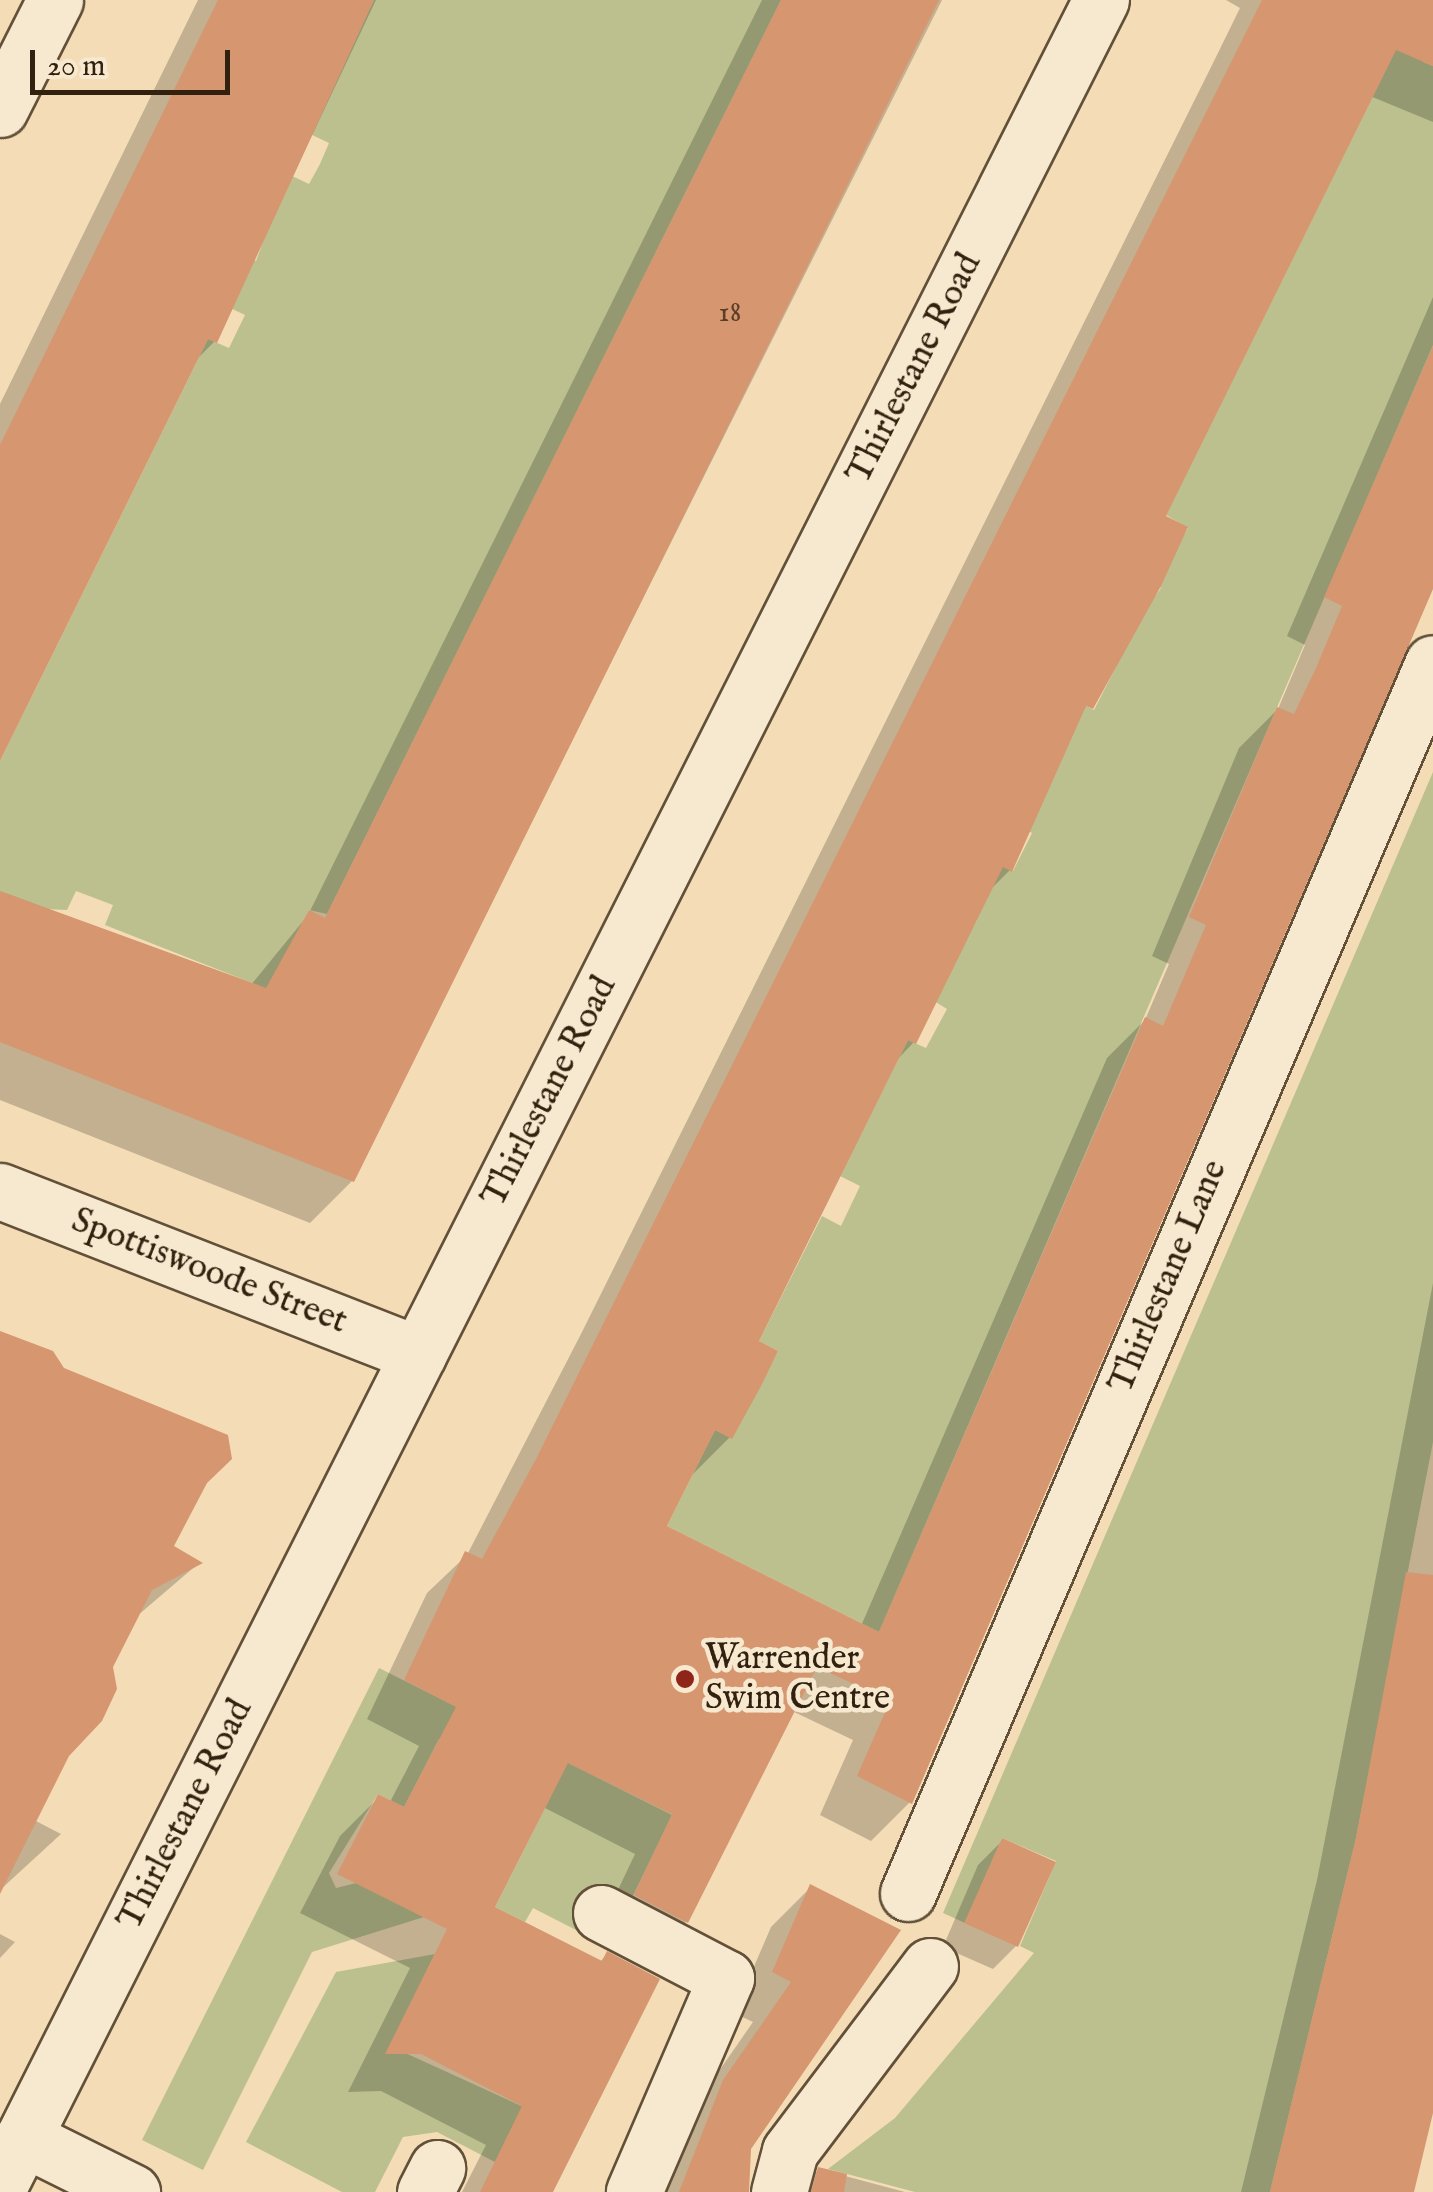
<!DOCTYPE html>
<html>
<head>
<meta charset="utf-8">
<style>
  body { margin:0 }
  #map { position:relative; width:1433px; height:2192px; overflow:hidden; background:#f3dcb6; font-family:"IM FELL English",serif }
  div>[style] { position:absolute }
  .green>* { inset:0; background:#bbc08e }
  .shadow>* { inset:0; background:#0003 }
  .building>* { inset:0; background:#d6966f; transform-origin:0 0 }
  .roads { filter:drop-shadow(2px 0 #625038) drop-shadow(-2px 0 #625038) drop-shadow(0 2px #625038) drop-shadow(0 -2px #625038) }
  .minor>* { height:55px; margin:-27.5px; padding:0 27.5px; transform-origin:27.5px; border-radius:27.5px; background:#f7e8d0 }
  .dots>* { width:28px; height:28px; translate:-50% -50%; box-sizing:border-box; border:5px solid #f7e8d0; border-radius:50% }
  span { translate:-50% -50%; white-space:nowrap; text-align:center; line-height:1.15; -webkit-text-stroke:9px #f7e8d0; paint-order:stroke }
  .number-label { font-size:30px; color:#5b3e26 }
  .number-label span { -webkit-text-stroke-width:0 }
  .street-label { font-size:35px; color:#32210e }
  .poi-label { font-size:35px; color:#32210e }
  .left { translate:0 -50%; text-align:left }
  .scale { position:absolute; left:30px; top:50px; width:200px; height:45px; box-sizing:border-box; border:5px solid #32210e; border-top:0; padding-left:12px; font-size:30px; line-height:35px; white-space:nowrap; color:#32210e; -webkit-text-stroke:8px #f7e8d0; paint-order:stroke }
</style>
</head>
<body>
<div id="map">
  <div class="green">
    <i style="clip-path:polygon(374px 0,781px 0,327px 914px,309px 910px,298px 931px,276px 1016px,260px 986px,105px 925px,113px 905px,76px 891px,67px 910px,46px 909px,0 891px,0 761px,208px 339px,229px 348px,245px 315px,224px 305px,247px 257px,256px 261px,288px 174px,309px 184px,320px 164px,329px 143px,308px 133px)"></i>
    <i style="clip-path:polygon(1422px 38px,1423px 62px,1433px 66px,1433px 345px,879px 1632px,667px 1526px,715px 1430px,731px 1438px,778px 1351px,759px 1341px,822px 1216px,841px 1226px,860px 1186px,840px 1176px,908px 1040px,926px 1048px,947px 1009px,929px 998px,976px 922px,996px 864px,1013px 871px,1032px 833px,1014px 822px,1074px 700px,1094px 710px,1115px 669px,1132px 583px,1156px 595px,1161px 588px,1136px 573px,1177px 547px,1188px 528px,1166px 515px,1398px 45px)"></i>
    <i style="clip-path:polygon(1433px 772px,1433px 1442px,1356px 1838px,1270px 2192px,915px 2192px,828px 2169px,895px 2118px,1034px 1953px,1020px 1946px,1056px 1861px,1002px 1838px,965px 1923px,943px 1913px)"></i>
    <i style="clip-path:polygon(379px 1668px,672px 1815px,630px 1902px,601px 1888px,578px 1931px,533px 1908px,525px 1922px,495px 1907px,551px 1796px,439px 1739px,404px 1807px,378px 1794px,329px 1873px,336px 1888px,356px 1883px,424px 1917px,312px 1952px,203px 2170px,142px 2140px)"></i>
    <i style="clip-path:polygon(435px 1954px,390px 2046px,530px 2110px,495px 2162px,437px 2132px,403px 2137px,375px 2192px,342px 2192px,246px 2142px,336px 1972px)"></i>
  </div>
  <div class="shadow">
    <i style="clip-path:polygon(198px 0,376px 0,215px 341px,194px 362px,0 754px,0 404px)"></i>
    <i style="clip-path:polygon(762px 0,942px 0,352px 1181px,310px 1223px,0 1100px,0 891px,251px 985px,308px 915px)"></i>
    <i style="clip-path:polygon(1226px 0,1433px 0,1433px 122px,1370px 96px,1162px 517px,1159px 585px,1076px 723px,1010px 870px,987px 893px,914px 1042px,894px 1063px,756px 1342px,730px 1437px,691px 1476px,664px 1527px,861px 1626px,1107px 1058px,1145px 1020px,1169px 964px,1152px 956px,1239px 748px,1278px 709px,1305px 645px,1287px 636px,1433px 297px,1433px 583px,910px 1802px,871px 1841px,820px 1815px,853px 1740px,792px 1711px,686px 1922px,647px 1960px,597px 1934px,635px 1854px,543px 1807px,492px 1908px,599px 1963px,607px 1954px,550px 2192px,462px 2192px,486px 2145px,381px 2091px,348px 2092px,410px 1968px,300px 1913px,340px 1836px,379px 1797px,390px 1802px,419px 1746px,367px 1719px,427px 1593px,467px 1555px,581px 1334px,1215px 59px,1240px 8px)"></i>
    <i style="clip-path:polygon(1433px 1283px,1433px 2096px,1410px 2192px,1241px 2192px,1317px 1880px)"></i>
    <i style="clip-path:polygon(0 1333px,62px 1370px,203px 1485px,171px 1547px,199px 1563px,137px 1616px,34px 1820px,61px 1834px,0 1890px)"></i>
    <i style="clip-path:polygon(1002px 1841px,1017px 1945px,993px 1969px,943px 1947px,978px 1865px)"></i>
    <i style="clip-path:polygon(811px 1887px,898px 1930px,749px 2148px,747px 2192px,647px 2192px,667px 2146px,753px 2022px,734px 2013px,771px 1927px)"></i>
    <i style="clip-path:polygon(0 1934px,15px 1942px,0 1958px)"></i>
    <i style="clip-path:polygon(819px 2169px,905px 2192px,796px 2192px)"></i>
  </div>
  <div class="building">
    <i style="clip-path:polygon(218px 0,374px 0,217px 343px,208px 339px,0 761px,0 445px)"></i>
    <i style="clip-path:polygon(781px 0,939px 0,354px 1182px,0 1042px,0 891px,266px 988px,309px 910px,325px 918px)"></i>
    <i style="clip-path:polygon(1262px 0,1433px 0,1433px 66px,1396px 50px,1166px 516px,1188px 527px,1161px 586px,1093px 709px,1086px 706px,1012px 872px,1003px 867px,916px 1044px,908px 1040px,759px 1341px,778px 1351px,761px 1386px,732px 1439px,715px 1430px,667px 1526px,879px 1632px,1145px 1017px,1163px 1026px,1206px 925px,1189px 917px,1277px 707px,1294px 714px,1316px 668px,1342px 606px,1324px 597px,1433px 346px,1433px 589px,912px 1804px,857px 1776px,890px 1701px,817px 1667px,688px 1923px,634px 1895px,672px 1814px,568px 1763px,495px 1907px,602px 1961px,607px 1951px,660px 1979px,553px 2192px,480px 2192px,522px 2106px,421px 2054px,385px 2054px,447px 1929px,337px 1874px,378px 1794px,404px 1807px,456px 1707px,404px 1680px,465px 1551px,482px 1559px,536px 1459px)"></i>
    <i style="clip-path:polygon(0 1331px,53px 1351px,64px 1368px,228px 1435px,232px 1459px,207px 1483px,174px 1546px,203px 1563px,152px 1590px,113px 1667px,117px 1689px,102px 1721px,69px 1756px,0 1894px)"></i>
    <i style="clip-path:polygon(1406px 1572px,1433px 1575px,1433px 2113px,1414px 2192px,1270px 2192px,1356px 1838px)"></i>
    <i style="left:1002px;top:1838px;width:59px;height:93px;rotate:24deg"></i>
    <i style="clip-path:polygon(810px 1884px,901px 1930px,751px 2149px,749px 2192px,679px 2192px,723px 2080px,791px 1982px,772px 1972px)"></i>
    <i style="clip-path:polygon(818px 2167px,847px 2174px,844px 2192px,811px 2192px)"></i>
  </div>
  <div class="roads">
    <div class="minor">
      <i style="left:0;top:109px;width:122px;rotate:-63.2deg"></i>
      <i style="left:0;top:1191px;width:449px;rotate:21.3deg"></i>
      <i style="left:908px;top:1893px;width:1337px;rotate:-66.89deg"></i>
      <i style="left:601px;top:1913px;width:141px;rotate:27.5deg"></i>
      <i style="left:726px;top:1978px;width:233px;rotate:113.3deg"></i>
      <i style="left:23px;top:2138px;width:122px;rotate:26.4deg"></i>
      <i style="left:0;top:2184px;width:2446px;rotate:-63.25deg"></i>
      <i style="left:425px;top:2192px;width:27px;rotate:-63deg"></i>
      <i style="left:779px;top:2192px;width:42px;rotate:-75deg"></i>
      <i style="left:790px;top:2151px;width:232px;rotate:-52.9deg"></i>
    </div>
  </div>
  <div class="dots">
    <i style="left:685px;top:1679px;background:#8f2418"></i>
  </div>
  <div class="number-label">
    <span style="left:730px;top:313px">18</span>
  </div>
  <div class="street-label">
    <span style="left:915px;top:369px;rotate:-63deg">Thirlestane Road</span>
    <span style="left:550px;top:1092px;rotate:-63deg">Thirlestane Road</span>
    <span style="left:209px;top:1272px;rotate:21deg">Spottiswoode Street</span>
    <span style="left:1169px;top:1277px;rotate:-67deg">Thirlestane Lane</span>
    <span style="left:186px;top:1815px;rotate:-63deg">Thirlestane Road</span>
  </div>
  <div class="poi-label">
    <span class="left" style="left:705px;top:1679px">Warrender<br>Swim Centre</span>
  </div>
  <div class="scale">20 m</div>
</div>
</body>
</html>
